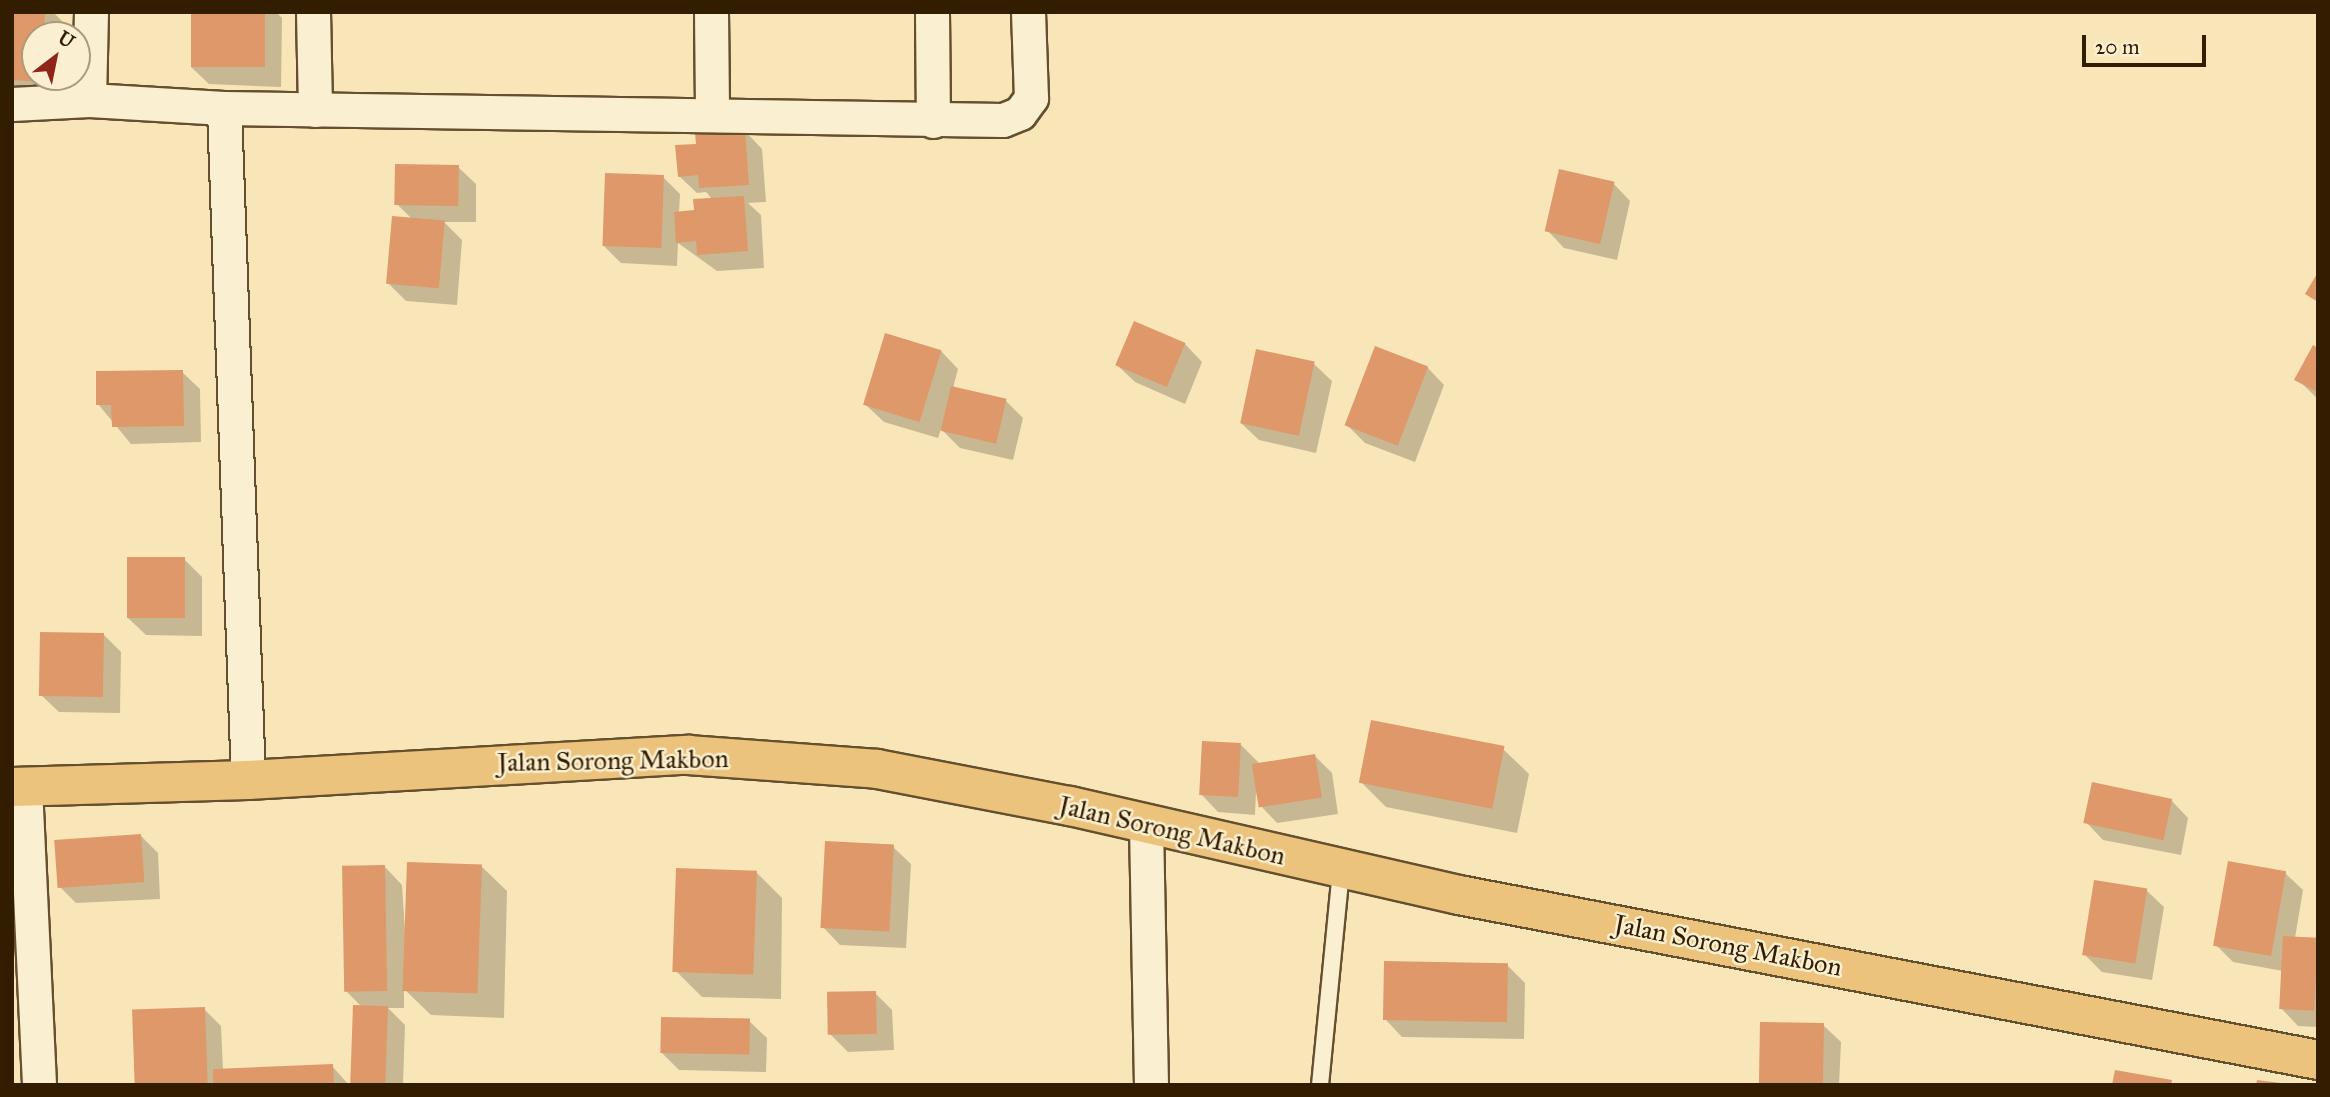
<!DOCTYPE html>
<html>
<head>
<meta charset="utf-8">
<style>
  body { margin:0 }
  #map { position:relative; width:2330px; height:1097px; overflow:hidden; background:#f9e6b8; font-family:"IM FELL Great Primer",serif }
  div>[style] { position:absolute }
  .shadow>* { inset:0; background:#0003 }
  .building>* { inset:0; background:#df986a; transform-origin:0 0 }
  .roads { filter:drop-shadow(2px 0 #644f2e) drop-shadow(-2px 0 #644f2e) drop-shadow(0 2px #644f2e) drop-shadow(0 -2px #644f2e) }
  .service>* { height:16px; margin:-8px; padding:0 8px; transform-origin:8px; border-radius:8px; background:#fbefd1 }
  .minor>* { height:33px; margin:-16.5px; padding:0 16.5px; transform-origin:16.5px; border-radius:16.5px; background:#fbefd1 }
  .trunk>* { height:38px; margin:-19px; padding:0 19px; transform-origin:19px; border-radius:19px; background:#ecc37c }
  span { translate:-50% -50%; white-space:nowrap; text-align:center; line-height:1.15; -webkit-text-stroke:5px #fbefd1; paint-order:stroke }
  .street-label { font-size:26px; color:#331d00 }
  .frame { position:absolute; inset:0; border:14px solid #331d00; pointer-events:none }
  .north { position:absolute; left:21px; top:21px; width:70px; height:70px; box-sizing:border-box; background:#fbefd1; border:2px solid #ab9b7d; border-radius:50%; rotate:32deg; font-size:19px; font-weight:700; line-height:28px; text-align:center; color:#331d00 }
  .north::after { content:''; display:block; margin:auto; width:24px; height:32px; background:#8f2418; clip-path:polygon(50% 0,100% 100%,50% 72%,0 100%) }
  .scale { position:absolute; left:2082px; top:35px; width:124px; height:32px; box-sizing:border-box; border:4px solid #331d00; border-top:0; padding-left:9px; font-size:21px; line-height:24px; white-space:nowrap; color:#331d00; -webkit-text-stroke:5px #fbefd1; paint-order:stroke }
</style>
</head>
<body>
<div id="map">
  <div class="shadow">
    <i style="clip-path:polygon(12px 12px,53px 12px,62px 21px,61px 35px,35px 35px,35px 77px,59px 77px,58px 99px,12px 96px)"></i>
    <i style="clip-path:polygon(193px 12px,276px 12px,282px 18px,281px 87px,209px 84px,191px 67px)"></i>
    <i style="clip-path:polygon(745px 131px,762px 149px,766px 202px,748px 203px,761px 215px,764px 268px,717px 271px,678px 243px,677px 266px,621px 263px,603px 245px,663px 177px,680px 194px,679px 213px,696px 212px,713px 200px,706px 192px,697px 193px,679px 176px,697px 146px)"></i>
    <i style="clip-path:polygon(458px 167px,476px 184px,476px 222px,444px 222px,462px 240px,457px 305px,406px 301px,389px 284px,413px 220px,397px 204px)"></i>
    <i style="clip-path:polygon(1613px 183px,1630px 201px,1617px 260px,1564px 248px,1547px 230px)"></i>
    <i style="clip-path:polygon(1185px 344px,1202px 362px,1185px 404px,1135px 382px,1117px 365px)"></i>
    <i style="clip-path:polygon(2318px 350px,2318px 399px,2297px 379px)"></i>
    <i style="clip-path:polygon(941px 351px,958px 369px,953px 388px,1005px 400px,1023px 418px,1013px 460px,960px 448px,941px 429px,938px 438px,884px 422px,866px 405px)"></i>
    <i style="clip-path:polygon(1314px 364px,1332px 381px,1316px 453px,1259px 440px,1241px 423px)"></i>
    <i style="clip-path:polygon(1427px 367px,1444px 385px,1415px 462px,1365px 443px,1348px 426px)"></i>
    <i style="clip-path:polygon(182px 372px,200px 389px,201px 442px,131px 444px,98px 404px)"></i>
    <i style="clip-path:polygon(184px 559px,202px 577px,202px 636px,146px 635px,128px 618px)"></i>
    <i style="clip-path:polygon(103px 634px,121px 652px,120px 713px,59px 712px,41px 695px)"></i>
    <i style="clip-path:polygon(1241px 745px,1259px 763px,1315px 756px,1332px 773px,1338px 814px,1277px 823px,1260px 805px,1256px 792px,1255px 815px,1218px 812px,1201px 794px)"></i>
    <i style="clip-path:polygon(1503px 749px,1529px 774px,1517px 833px,1386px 807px,1361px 782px)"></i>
    <i style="clip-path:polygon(2171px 800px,2188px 818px,2181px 855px,2103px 840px,2086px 822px)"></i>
    <i style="clip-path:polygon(141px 836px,158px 853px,160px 899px,76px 903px,58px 885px)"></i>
    <i style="clip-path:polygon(893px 847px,911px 864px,906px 948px,840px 945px,823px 927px)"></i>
    <i style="clip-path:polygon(481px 866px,507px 891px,504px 1018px,431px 1015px,404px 989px,404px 1008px,388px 1008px,405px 1025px,403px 1085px,356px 1085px,362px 1007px,346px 991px,385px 867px,402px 885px,406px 947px)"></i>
    <i style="clip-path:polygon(757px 873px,782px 898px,781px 999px,702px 997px,676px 971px)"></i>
    <i style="clip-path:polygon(2285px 873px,2303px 890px,2295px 938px,2318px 940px,2318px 1027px,2298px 1026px,2281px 1008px,2283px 971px,2233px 962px,2216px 945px)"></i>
    <i style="clip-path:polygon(2146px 890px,2164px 907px,2152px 980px,2102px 972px,2084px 954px)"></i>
    <i style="clip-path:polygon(1507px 965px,1525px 983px,1524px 1039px,1402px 1037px,1385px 1019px)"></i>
    <i style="clip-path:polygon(875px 993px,892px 1010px,894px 1050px,848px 1052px,830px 1034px)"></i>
    <i style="clip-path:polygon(204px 1009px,221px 1026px,223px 1070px,332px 1066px,349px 1085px,137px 1085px)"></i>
    <i style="clip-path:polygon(749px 1021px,767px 1038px,766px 1072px,679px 1070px,662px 1053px)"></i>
    <i style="clip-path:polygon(1823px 1025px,1841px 1042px,1839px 1085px,1760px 1085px)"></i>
  </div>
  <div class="building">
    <i style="clip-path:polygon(12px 12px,45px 12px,44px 35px,35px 35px,35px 77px,41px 77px,41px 82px,12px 80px)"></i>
    <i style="left:191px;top:12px;width:74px;height:55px"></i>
    <i style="clip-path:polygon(745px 130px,749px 185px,699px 188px,698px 175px,678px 177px,675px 145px,696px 144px,695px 133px)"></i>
    <i style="left:395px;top:164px;width:64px;height:41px;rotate:1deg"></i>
    <i style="left:1559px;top:169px;width:57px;height:64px;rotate:13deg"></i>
    <i style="left:605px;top:173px;width:59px;height:73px;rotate:2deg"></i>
    <i style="clip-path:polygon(744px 196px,748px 251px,697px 255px,696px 241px,676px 243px,674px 212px,694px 210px,693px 199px)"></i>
    <i style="left:392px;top:216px;width:53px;height:68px;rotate:5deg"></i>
    <i style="clip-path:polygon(2318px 272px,2318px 302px,2305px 294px)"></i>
    <i style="left:1134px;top:321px;width:56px;height:48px;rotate:23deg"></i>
    <i style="left:885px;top:333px;width:59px;height:75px;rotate:17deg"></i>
    <i style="clip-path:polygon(2313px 345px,2318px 348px,2318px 392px,2294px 380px)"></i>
    <i style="left:1375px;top:346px;width:57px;height:85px;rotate:21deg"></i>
    <i style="left:1256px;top:349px;width:60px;height:76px;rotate:12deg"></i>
    <i style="clip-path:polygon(183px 370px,184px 426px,112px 427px,111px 405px,96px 405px,96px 371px)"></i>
    <i style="left:951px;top:386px;width:57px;height:46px;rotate:13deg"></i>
    <i style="left:127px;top:557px;width:58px;height:61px"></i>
    <i style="left:40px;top:632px;width:64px;height:64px;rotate:1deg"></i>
    <i style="left:1371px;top:720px;width:136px;height:64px;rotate:11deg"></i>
    <i style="left:1202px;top:741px;width:39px;height:54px;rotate:3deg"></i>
    <i style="left:1315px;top:754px;width:44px;height:64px;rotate:81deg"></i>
    <i style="left:2092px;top:782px;width:82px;height:42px;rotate:12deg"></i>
    <i style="left:141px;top:834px;width:48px;height:87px;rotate:86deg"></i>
    <i style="left:825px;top:841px;width:69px;height:87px;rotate:3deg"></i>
    <i style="left:2228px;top:861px;width:59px;height:86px;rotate:10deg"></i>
    <i style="left:407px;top:862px;width:75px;height:129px;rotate:2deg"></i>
    <i style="left:385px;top:865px;width:126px;height:43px;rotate:89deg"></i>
    <i style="left:676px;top:868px;width:81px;height:104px;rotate:2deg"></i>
    <i style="left:2094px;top:880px;width:54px;height:76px;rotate:9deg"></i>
    <i style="left:2283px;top:936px;width:35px;height:73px;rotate:3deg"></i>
    <i style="left:1384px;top:961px;width:124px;height:59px;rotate:1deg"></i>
    <i style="left:876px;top:991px;width:43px;height:49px;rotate:89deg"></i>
    <i style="left:353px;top:1005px;width:35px;height:78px;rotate:2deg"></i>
    <i style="left:205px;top:1007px;width:78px;height:73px;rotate:88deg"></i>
    <i style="left:661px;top:1017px;width:89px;height:36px;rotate:1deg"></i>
    <i style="left:1760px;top:1022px;width:64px;height:63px;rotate:1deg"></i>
    <i style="clip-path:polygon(333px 1064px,334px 1085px,213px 1085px,213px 1069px)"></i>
    <i style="clip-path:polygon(2115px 1070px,2172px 1080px,2171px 1085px,2112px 1085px)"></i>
    <i style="clip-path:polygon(2257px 1080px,2281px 1083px,2281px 1085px,2256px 1085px)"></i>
  </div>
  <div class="roads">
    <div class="service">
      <i style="left:1320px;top:1085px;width:216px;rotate:-84.4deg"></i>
    </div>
    <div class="minor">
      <i style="left:313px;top:12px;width:98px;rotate:88.8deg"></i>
      <i style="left:711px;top:12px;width:102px;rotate:89.4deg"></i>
      <i style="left:932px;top:12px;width:109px;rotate:89.5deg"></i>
      <i style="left:89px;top:100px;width:88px;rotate:-88.7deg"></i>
      <i style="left:12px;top:104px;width:77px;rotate:-3deg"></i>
      <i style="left:89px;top:100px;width:135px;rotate:3.4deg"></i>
      <i style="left:248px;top:780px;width:672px;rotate:-92.05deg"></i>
      <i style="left:224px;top:108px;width:779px;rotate:0.88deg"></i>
      <i style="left:1003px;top:120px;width:18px;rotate:-22deg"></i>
      <i style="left:1020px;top:113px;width:19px;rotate:-54deg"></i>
      <i style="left:1031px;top:98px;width:86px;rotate:-92deg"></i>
      <i style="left:25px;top:787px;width:298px;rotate:87.3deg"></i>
      <i style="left:1146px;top:825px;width:260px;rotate:88.9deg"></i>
    </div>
    <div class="trunk">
      <i style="left:12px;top:787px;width:236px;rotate:-1.7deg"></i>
      <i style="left:248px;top:780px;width:441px;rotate:-3.3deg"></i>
      <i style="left:688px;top:755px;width:190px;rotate:4.2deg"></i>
      <i style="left:877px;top:769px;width:197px;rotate:10.9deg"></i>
      <i style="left:1070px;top:806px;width:399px;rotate:12.9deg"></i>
      <i style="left:1459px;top:895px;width:875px;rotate:10.87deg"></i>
    </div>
  </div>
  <div class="street-label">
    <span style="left:613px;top:761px;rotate:-1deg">Jalan Sorong Makbon</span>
    <span style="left:1172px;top:831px;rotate:13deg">Jalan Sorong Makbon</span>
    <span style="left:1728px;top:946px;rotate:11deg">Jalan Sorong Makbon</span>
  </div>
  <div class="frame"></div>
  <div class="north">U</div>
  <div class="scale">20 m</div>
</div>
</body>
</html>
